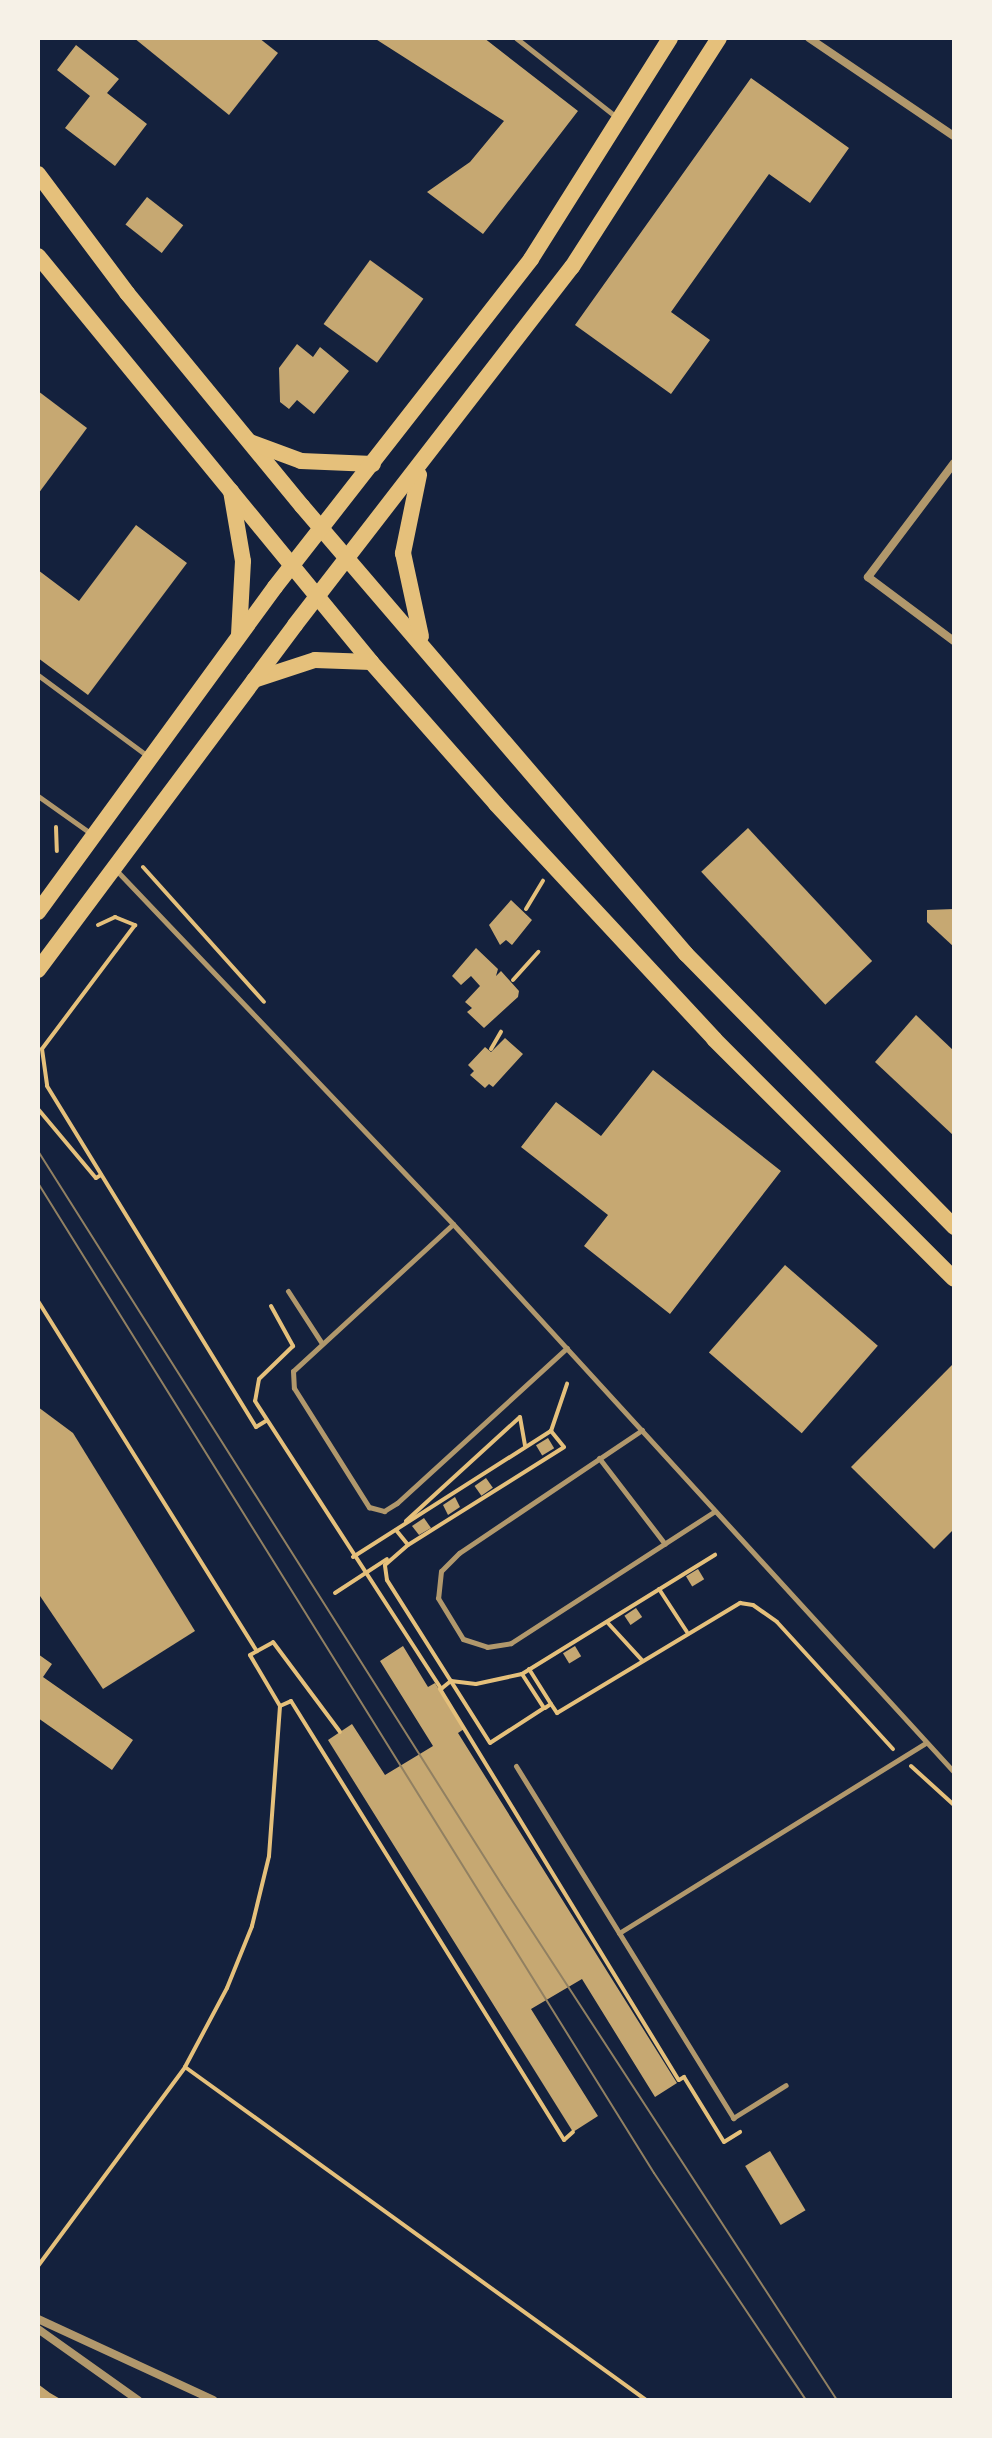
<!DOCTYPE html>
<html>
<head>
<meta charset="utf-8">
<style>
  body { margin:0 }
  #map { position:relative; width:992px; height:2438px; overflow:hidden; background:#14213d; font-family:Mulish,sans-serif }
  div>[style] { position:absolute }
  .building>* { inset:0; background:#c6a872; transform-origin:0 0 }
  .path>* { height:4px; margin:-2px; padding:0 2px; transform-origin:2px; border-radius:2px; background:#e5c07b }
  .service>* { height:5px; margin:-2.5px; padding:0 2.5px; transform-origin:2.5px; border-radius:2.5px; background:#b1986c }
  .minor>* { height:8px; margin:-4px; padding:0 4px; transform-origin:4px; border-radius:4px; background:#b1986c }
  .primary>* { height:16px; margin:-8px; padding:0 8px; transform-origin:8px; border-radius:8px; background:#e5c07b }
  .tram>* { height:2px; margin:-1px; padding:0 1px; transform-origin:1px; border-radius:1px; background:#918062 }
  span { translate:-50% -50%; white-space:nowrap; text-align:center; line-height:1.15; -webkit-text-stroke:8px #f6f1e7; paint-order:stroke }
  .frame { position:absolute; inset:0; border:40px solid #f6f1e7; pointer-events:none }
</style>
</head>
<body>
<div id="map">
  <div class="building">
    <i style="clip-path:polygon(134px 38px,259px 38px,278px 53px,229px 115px)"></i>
    <i style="clip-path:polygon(374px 38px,484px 38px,578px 111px,483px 234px,427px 192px,470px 162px,504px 121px)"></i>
    <i style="clip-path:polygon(76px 45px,119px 79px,107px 93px,147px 124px,115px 166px,65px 128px,90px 96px,57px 70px)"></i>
    <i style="clip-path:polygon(751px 78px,849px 148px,810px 203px,769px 174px,671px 312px,710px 340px,671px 394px,575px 325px)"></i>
    <i style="left:147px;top:197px;width:46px;height:35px;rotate:38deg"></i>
    <i style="left:370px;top:260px;width:66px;height:79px;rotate:36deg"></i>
    <i style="clip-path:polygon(297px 344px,313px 357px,320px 347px,349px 371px,314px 414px,297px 400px,289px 409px,280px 402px,279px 368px)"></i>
    <i style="clip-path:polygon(38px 391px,87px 428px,38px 494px)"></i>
    <i style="clip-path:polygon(136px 525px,187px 563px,88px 695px,38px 658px,38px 570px,79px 601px)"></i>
    <i style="left:748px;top:828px;width:182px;height:64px;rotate:47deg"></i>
    <i style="clip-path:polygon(511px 900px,532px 920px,512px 945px,506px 940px,500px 945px,489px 925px)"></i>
    <i style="clip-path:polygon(954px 909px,954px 947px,927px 922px,927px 910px)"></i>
    <i style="clip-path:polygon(476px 948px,498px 969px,496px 976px,501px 971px,519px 991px,518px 997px,484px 1028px,467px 1012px,472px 1008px,465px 1002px,480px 986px,471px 976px,461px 985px,452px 976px)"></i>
    <i style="clip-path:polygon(916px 1015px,954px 1051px,954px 1136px,875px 1062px)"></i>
    <i style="clip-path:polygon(505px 1038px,523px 1054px,493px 1087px,489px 1084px,485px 1088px,470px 1075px,474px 1071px,468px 1065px,485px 1047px,491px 1052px)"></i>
    <i style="clip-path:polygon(653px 1070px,781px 1171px,670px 1314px,584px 1246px,608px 1215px,521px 1147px,556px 1102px,601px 1136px)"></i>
    <i style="left:785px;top:1265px;width:123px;height:116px;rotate:41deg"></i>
    <i style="clip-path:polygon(952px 1365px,954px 1529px,934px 1549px,851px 1467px)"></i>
    <i style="clip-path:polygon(38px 1407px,73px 1433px,195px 1631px,103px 1689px,38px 1593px)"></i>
    <i style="left:548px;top:1438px;width:12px;height:14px;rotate:59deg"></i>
    <i style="left:486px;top:1478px;width:12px;height:14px;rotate:55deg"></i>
    <i style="clip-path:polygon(455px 1497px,460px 1507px,448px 1515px,443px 1505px)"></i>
    <i style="clip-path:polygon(424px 1518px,431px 1528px,419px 1535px,412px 1526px)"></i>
    <i style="left:698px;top:1569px;width:12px;height:14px;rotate:59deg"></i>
    <i style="left:636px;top:1608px;width:11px;height:14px;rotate:56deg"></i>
    <i style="clip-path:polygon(403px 1646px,428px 1687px,435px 1683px,464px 1729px,458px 1733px,677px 2083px,655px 2097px,582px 1979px,531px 2009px,598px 2116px,573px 2132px,328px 1740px,352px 1724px,385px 1775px,433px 1746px,380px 1661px)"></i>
    <i style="left:575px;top:1646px;width:12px;height:14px;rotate:59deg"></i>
    <i style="clip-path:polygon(38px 1654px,52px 1664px,43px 1677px,133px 1740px,112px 1770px,38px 1718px)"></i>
    <i style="left:770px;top:2151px;width:69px;height:29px;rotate:59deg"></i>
    <i style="clip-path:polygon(38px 2384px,50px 2393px,62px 2400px,38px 2400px)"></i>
  </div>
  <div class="path">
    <i style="left:56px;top:827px;width:24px;rotate:88deg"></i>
    <i style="left:143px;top:867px;width:181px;rotate:48.1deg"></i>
    <i style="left:526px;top:909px;width:33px;rotate:-59deg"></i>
    <i style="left:98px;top:925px;width:19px;rotate:-25deg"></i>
    <i style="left:115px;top:917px;width:22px;rotate:22deg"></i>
    <i style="left:135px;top:925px;width:155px;rotate:126.9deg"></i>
    <i style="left:42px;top:1049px;width:37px;rotate:82deg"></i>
    <i style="left:47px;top:1086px;width:400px;rotate:58.5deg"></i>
    <i style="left:256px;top:1427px;width:12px;rotate:-31deg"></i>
    <i style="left:513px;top:980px;width:38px;rotate:-48deg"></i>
    <i style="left:491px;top:1049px;width:20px;rotate:-60deg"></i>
    <i style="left:38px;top:1109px;width:90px;rotate:50deg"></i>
    <i style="left:96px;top:1178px;width:6px;rotate:-31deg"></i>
    <i style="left:38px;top:1301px;width:413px;rotate:58deg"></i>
    <i style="left:271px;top:1306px;width:46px;rotate:61.2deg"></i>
    <i style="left:293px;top:1346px;width:47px;rotate:135.9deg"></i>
    <i style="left:259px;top:1379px;width:22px;rotate:100deg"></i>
    <i style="left:255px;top:1401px;width:343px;rotate:57.1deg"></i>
    <i style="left:441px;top:1689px;width:13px;rotate:-39deg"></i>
    <i style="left:451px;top:1681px;width:25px;rotate:7deg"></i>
    <i style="left:476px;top:1684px;width:47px;rotate:-12.3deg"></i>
    <i style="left:522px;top:1674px;width:227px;rotate:-31.7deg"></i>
    <i style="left:406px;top:1521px;width:154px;rotate:-42.4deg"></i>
    <i style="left:520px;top:1417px;width:29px;rotate:80deg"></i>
    <i style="left:396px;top:1530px;width:19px;rotate:51deg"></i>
    <i style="left:353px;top:1557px;width:235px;rotate:-32.5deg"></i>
    <i style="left:551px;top:1431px;width:50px;rotate:-71.2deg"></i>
    <i style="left:659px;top:1589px;width:51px;rotate:56.9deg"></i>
    <i style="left:335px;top:1593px;width:62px;rotate:-33.2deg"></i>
    <i style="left:607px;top:1622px;width:52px;rotate:47.4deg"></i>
    <i style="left:529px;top:1669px;width:41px;rotate:57.8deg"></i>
    <i style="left:522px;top:1674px;width:40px;rotate:57.1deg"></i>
    <i style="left:544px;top:1708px;width:64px;rotate:147.1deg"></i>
    <i style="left:490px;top:1743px;width:193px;rotate:-122.3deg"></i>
    <i style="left:387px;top:1580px;width:15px;rotate:-98deg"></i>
    <i style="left:385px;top:1565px;width:30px;rotate:-41deg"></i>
    <i style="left:408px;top:1545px;width:184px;rotate:-32.1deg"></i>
    <i style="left:564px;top:1447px;width:21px;rotate:-129deg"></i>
    <i style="left:440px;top:1689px;width:458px;rotate:58.6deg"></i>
    <i style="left:679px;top:2080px;width:6px;rotate:-31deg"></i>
    <i style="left:684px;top:2077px;width:76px;rotate:58.4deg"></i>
    <i style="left:724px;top:2142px;width:19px;rotate:-32deg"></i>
    <i style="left:280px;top:1706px;width:12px;rotate:-24deg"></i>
    <i style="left:291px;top:1701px;width:517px;rotate:58.12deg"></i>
    <i style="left:564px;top:2140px;width:12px;rotate:-42deg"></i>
    <i style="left:545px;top:1708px;width:7px;rotate:-34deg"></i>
    <i style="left:551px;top:1704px;width:11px;rotate:56deg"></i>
    <i style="left:557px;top:1713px;width:214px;rotate:-31deg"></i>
    <i style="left:740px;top:1603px;width:13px;rotate:9deg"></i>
    <i style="left:753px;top:1605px;width:29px;rotate:35deg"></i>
    <i style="left:777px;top:1622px;width:172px;rotate:47.6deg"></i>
    <i style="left:911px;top:1766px;width:58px;rotate:42.2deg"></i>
    <i style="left:185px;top:2067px;width:569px;rotate:35.84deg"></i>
    <i style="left:38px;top:2266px;width:247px;rotate:-53.5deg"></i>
    <i style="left:185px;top:2067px;width:89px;rotate:-62deg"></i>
    <i style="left:227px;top:1988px;width:67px;rotate:-68deg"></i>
    <i style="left:252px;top:1926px;width:72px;rotate:-76.3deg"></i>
    <i style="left:269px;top:1856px;width:150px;rotate:-85.8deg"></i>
    <i style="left:280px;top:1706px;width:59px;rotate:-120.5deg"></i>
    <i style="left:250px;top:1655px;width:26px;rotate:-29deg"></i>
    <i style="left:273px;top:1642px;width:112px;rotate:53.3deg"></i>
  </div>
  <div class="service">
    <i style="left:516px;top:38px;width:126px;rotate:38.2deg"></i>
    <i style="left:38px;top:675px;width:138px;rotate:36.5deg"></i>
    <i style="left:38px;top:796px;width:64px;rotate:35.4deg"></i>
    <i style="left:117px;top:871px;width:487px;rotate:46.4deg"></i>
    <i style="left:453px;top:1224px;width:742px;rotate:47.57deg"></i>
    <i style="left:453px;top:1224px;width:217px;rotate:137.4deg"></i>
    <i style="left:293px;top:1371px;width:17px;rotate:87deg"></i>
    <i style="left:294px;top:1388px;width:141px;rotate:57.8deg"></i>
    <i style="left:369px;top:1507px;width:16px;rotate:15deg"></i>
    <i style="left:384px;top:1511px;width:15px;rotate:-32deg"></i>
    <i style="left:397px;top:1503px;width:230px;rotate:-42.4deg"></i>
    <i style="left:288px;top:1291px;width:61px;rotate:57.1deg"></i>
    <i style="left:642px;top:1430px;width:220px;rotate:146.1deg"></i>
    <i style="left:459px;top:1553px;width:25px;rotate:135deg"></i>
    <i style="left:441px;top:1571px;width:27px;rotate:96deg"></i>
    <i style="left:438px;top:1598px;width:48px;rotate:58.6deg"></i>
    <i style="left:463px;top:1639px;width:25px;rotate:18deg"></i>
    <i style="left:487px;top:1647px;width:24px;rotate:-9deg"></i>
    <i style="left:511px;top:1643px;width:243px;rotate:-32.9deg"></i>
    <i style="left:599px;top:1458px;width:108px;rotate:52.5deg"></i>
    <i style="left:516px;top:1766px;width:414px;rotate:58.3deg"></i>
    <i style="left:733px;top:2118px;width:62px;rotate:-31.9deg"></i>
    <i style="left:619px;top:1933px;width:360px;rotate:-31.8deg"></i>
  </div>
  <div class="minor">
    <i style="left:809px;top:38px;width:175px;rotate:34.1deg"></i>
    <i style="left:954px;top:463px;width:143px;rotate:127deg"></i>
    <i style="left:868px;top:577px;width:107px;rotate:36.7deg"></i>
    <i style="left:38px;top:2319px;width:193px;rotate:24.8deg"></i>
    <i style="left:38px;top:2329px;width:123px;rotate:35.4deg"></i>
  </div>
  <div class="primary">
    <i style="left:38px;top:174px;width:149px;rotate:53.2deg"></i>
    <i style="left:127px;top:293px;width:276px;rotate:50.6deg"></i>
    <i style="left:302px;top:506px;width:590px;rotate:49.4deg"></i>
    <i style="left:686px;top:954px;width:383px;rotate:45.5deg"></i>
    <i style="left:38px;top:256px;width:525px;rotate:50.64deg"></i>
    <i style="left:371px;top:662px;width:189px;rotate:48.6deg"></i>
    <i style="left:496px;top:804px;width:321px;rotate:47.1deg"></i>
    <i style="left:714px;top:1039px;width:339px;rotate:45deg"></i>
    <i style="left:250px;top:442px;width:54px;rotate:20.4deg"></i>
    <i style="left:301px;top:461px;width:72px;rotate:2.4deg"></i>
    <i style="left:419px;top:475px;width:80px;rotate:101.6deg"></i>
    <i style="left:403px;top:553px;width:85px;rotate:77.8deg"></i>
    <i style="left:231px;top:491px;width:71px;rotate:80.3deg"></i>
    <i style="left:243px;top:561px;width:74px;rotate:93.1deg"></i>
    <i style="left:254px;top:680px;width:64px;rotate:-18.2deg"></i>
    <i style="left:315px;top:660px;width:56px;rotate:2deg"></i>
    <i style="left:38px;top:912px;width:402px;rotate:-53.9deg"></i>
    <i style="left:275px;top:587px;width:416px;rotate:-52deg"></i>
    <i style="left:531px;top:259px;width:261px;rotate:-57.8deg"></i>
    <i style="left:38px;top:970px;width:430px;rotate:-53.3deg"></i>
    <i style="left:295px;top:625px;width:453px;rotate:-52.3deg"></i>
    <i style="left:572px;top:267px;width:272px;rotate:-57.3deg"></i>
  </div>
  <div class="tram">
    <i style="left:38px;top:1151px;width:868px;rotate:57.7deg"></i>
    <i style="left:502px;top:1885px;width:614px;rotate:56.96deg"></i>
    <i style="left:38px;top:1183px;width:1166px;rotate:58.11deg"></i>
    <i style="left:654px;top:2173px;width:273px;rotate:56.2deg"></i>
  </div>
  <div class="frame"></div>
</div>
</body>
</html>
